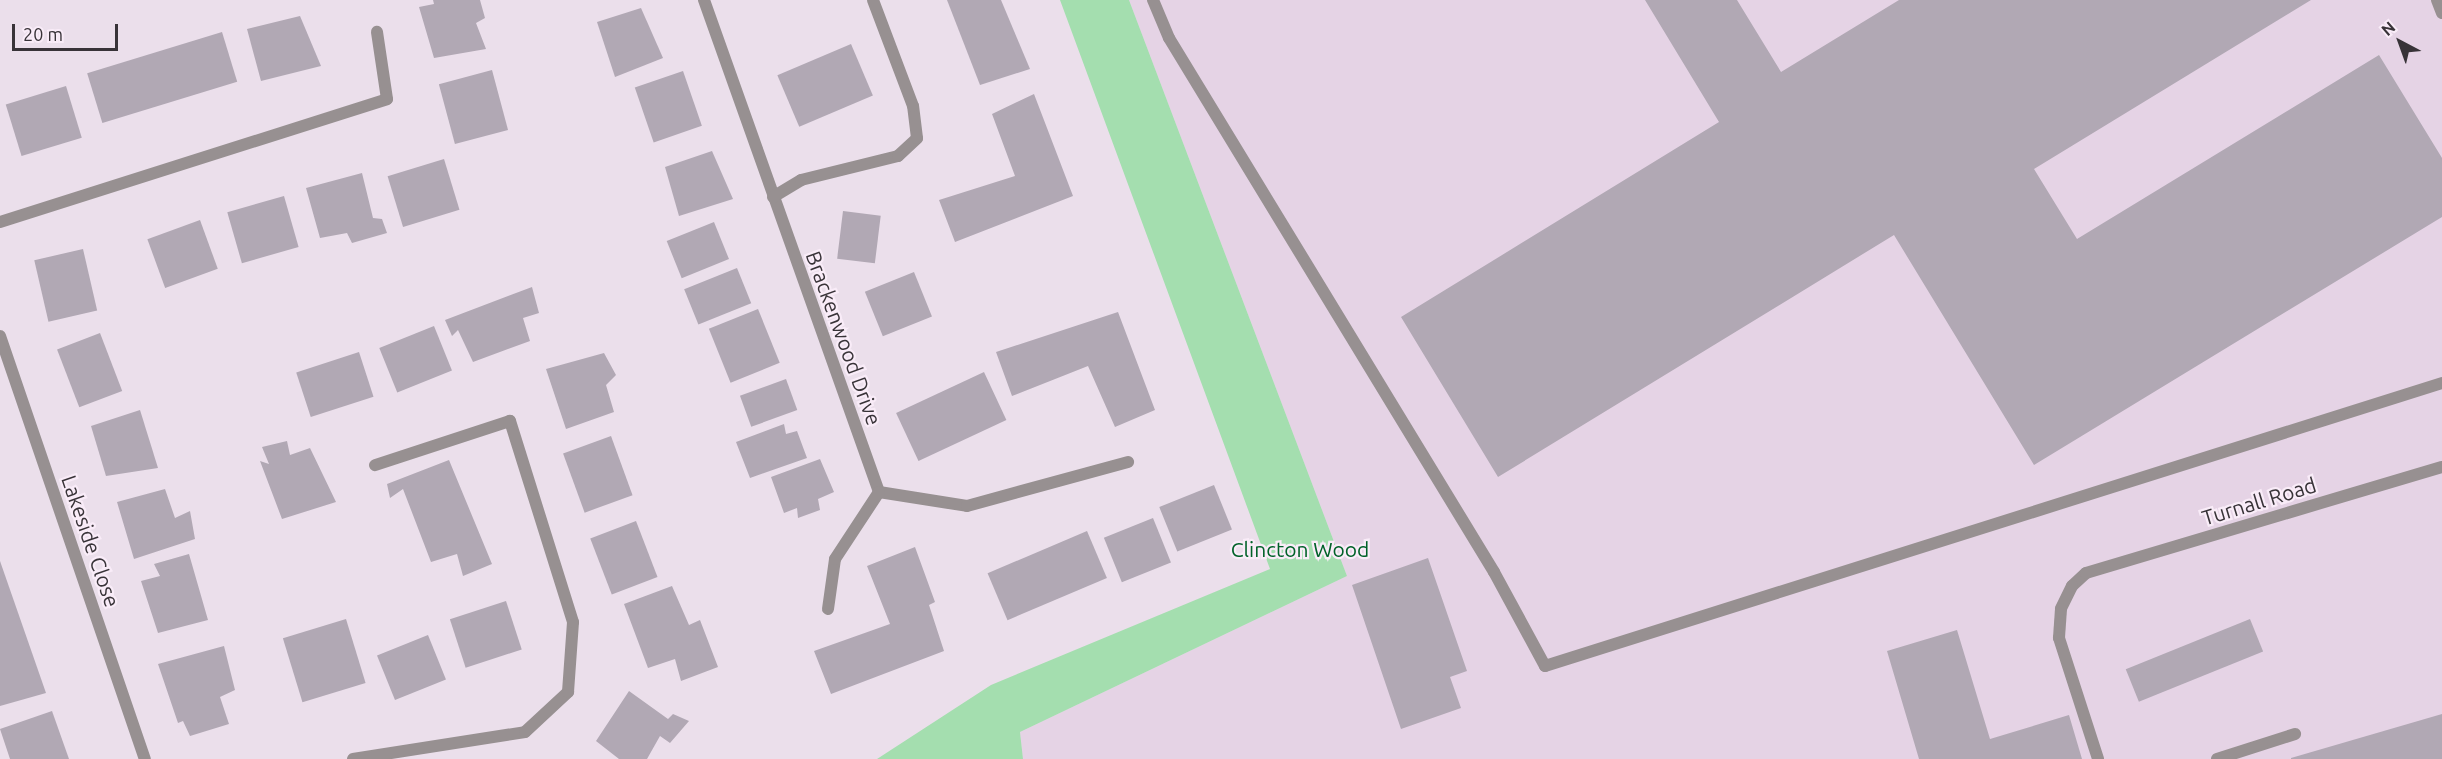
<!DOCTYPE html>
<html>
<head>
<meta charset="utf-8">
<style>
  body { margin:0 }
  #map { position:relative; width:2442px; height:759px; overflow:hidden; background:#ebdfeb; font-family:Ubuntu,sans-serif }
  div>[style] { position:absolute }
  .built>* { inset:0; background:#e5d3e5 }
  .green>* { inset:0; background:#a4deaf }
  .building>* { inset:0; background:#b1a8b4; transform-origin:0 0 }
  .service>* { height:12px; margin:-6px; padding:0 6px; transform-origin:6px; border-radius:6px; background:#979091 }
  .minor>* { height:12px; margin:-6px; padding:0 6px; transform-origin:6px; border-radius:6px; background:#979091 }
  span { translate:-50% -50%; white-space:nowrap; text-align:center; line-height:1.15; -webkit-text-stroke:4.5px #f9ecf8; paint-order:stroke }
  .street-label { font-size:21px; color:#383338 }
  .park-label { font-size:21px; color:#016229 }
  .north { position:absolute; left:2370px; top:12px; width:60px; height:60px; -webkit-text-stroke:4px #f9ecf8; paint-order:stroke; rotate:319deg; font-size:16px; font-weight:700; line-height:24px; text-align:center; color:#383338 }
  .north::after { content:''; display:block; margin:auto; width:21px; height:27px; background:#383338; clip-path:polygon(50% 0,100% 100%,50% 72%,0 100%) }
  .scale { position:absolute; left:12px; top:24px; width:106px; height:27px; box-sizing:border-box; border:3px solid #383338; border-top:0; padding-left:8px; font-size:18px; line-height:21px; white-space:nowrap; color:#383338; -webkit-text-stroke:4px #f9ecf8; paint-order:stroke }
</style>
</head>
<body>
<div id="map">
  <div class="built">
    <i style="clip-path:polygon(1129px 0,2442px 0,2442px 759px,1023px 759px,1020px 732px,1347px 576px)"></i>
  </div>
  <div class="green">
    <i style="clip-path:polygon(1060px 0,1129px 0,1347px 576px,1020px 732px,1023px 759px,877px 759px,991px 685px,1270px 569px)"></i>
  </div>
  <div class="building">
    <i style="clip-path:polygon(433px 0,480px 0,485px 18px,476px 23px,486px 49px,434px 58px,419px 7px,434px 4px)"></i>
    <i style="clip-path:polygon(947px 0,1001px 0,1030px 69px,980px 85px)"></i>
    <i style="clip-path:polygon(1645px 0,1737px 0,1781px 72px,1899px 0,2311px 0,2034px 169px,2077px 239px,2379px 55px,2442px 158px,2442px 217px,2034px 465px,1894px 235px,1498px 477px,1401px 317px,1719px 122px)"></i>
    <i style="clip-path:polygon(641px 8px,663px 58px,615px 77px,597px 22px)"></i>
    <i style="clip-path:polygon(300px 16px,321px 66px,261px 81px,247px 29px)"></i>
    <i style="left:222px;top:32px;width:52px;height:141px;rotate:73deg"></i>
    <i style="left:851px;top:44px;width:56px;height:80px;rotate:67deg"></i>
    <i style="left:492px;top:70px;width:62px;height:55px;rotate:75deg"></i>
    <i style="left:683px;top:71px;width:58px;height:51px;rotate:71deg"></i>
    <i style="left:66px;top:86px;width:54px;height:63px;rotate:73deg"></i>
    <i style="clip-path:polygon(1034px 94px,1073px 196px,955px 242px,939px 200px,1015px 176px,992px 114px)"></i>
    <i style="clip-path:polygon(712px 151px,733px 199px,679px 216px,665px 167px)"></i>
    <i style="left:444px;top:159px;width:53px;height:59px;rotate:73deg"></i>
    <i style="clip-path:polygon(362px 173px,373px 218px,382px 219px,387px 233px,352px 243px,347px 233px,320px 238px,306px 188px)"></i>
    <i style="left:284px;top:196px;width:53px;height:59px;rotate:74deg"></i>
    <i style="left:843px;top:211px;width:38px;height:48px;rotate:7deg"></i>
    <i style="left:200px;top:220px;width:52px;height:56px;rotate:70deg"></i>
    <i style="left:714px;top:222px;width:40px;height:51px;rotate:68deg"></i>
    <i style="left:83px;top:249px;width:63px;height:50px;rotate:77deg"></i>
    <i style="left:737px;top:268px;width:38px;height:57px;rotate:68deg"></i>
    <i style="left:914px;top:272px;width:48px;height:53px;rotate:68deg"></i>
    <i style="clip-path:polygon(532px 287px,539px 313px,523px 318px,530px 341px,473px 362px,458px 330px,452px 336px,445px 320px)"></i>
    <i style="left:758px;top:309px;width:58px;height:53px;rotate:68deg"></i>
    <i style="clip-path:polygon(1118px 312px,1155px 410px,1115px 427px,1088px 366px,1012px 396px,996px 352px)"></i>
    <i style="left:434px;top:326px;width:48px;height:59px;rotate:68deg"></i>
    <i style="left:100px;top:333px;width:62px;height:46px;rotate:69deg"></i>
    <i style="left:359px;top:352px;width:47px;height:66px;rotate:72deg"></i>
    <i style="clip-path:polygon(604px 353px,616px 375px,606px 385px,614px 412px,566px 429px,546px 369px)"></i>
    <i style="left:984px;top:372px;width:53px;height:97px;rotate:65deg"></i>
    <i style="left:786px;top:379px;width:33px;height:49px;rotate:70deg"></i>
    <i style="clip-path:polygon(140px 410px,158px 468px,106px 476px,91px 426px)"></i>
    <i style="clip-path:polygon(784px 424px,786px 434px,797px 431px,807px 458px,750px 478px,736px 442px)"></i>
    <i style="left:611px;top:436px;width:63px;height:51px;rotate:70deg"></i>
    <i style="clip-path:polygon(287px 441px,290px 455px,310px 448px,336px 502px,282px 519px,260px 461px,269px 464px,262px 447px)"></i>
    <i style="clip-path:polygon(820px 459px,834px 492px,818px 499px,820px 510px,798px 518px,797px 508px,784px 513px,771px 477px)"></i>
    <i style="clip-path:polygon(449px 460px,492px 564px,463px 576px,457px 554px,431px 562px,403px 489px,390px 498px,387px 484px)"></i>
    <i style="left:1214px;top:485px;width:48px;height:59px;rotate:68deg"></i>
    <i style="clip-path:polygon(165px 489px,175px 518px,190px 511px,195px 539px,134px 559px,117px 502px)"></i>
    <i style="left:1153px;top:518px;width:48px;height:53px;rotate:68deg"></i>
    <i style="left:636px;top:521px;width:60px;height:49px;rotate:69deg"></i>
    <i style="left:1087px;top:531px;width:51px;height:108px;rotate:67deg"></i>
    <i style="clip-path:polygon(915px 547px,935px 602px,929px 605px,944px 651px,831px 694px,814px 651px,890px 624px,867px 566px)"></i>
    <i style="clip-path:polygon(189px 554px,208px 620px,158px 633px,141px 581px,160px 576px,154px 564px)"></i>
    <i style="clip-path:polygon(1428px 558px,1467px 671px,1450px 677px,1461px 708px,1401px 729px,1352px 585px)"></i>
    <i style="clip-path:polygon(0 561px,46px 693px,0 706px)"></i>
    <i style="clip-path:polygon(672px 586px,689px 625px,700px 620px,718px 667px,681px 681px,675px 659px,648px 668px,624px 604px)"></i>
    <i style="left:506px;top:601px;width:51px;height:59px;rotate:72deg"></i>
    <i style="left:346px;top:619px;width:67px;height:66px;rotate:73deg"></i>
    <i style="left:2250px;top:619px;width:35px;height:134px;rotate:68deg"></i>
    <i style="clip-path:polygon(1957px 630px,1990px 739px,2069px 715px,2082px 759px,1919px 759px,1887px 651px)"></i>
    <i style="left:428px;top:635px;width:48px;height:55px;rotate:68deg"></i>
    <i style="clip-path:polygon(224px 646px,235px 690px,220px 697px,229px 724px,190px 736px,183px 721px,178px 723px,158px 664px)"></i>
    <i style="clip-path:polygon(629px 691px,668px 719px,673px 714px,689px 721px,670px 743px,660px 736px,647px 759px,619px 759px,596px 741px)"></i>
    <i style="clip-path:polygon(52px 711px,69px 759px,10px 759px,0 729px)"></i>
    <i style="clip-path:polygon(2442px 714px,2442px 759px,2291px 759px,2291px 758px)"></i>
  </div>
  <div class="service">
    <i style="left:1153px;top:0;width:41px;rotate:67.2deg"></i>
    <i style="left:1169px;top:38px;width:625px;rotate:58.67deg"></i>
    <i style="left:1494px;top:572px;width:107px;rotate:61.5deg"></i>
    <i style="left:1545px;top:666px;width:941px;rotate:-17.51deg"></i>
    <i style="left:2437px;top:0;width:14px;rotate:69deg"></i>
    <i style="left:2086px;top:573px;width:19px;rotate:137deg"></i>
    <i style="left:2072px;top:586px;width:25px;rotate:116deg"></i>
    <i style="left:2061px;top:609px;width:29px;rotate:94deg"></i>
    <i style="left:2059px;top:638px;width:127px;rotate:72.1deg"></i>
    <i style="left:2217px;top:759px;width:82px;rotate:-17.8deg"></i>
  </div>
  <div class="minor">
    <i style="left:704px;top:0;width:522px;rotate:70.42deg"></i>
    <i style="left:773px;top:197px;width:33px;rotate:-31deg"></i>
    <i style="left:801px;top:180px;width:100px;rotate:-13.9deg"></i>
    <i style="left:898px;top:156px;width:26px;rotate:-43deg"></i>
    <i style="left:917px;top:138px;width:32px;rotate:-97deg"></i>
    <i style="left:913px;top:106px;width:113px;rotate:-110.7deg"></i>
    <i style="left:0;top:222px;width:406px;rotate:-17.6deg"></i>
    <i style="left:387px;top:99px;width:68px;rotate:-98.5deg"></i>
    <i style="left:0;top:336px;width:447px;rotate:71.1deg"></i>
    <i style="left:879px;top:492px;width:89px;rotate:9deg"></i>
    <i style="left:967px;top:506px;width:167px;rotate:-15.3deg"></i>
    <i style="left:2086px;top:573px;width:371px;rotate:-16.6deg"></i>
    <i style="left:828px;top:609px;width:50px;rotate:-82deg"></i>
    <i style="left:835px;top:559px;width:80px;rotate:-56.7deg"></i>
    <i style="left:353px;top:759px;width:174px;rotate:-8.9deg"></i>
    <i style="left:525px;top:732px;width:59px;rotate:-42.9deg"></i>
    <i style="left:568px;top:692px;width:70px;rotate:-85.9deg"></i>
    <i style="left:573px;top:622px;width:211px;rotate:-107.4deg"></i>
    <i style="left:510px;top:421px;width:142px;rotate:161.9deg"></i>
  </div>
  <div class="street-label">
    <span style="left:844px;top:338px;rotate:70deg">Brackenwood Drive</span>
    <span style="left:2259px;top:501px;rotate:-17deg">Turnall Road</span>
    <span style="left:91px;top:541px;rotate:71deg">Lakeside Close</span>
  </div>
  <div class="park-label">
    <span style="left:1300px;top:549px">Clincton Wood</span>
  </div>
  <div class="north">N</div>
  <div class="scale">20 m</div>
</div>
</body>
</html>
